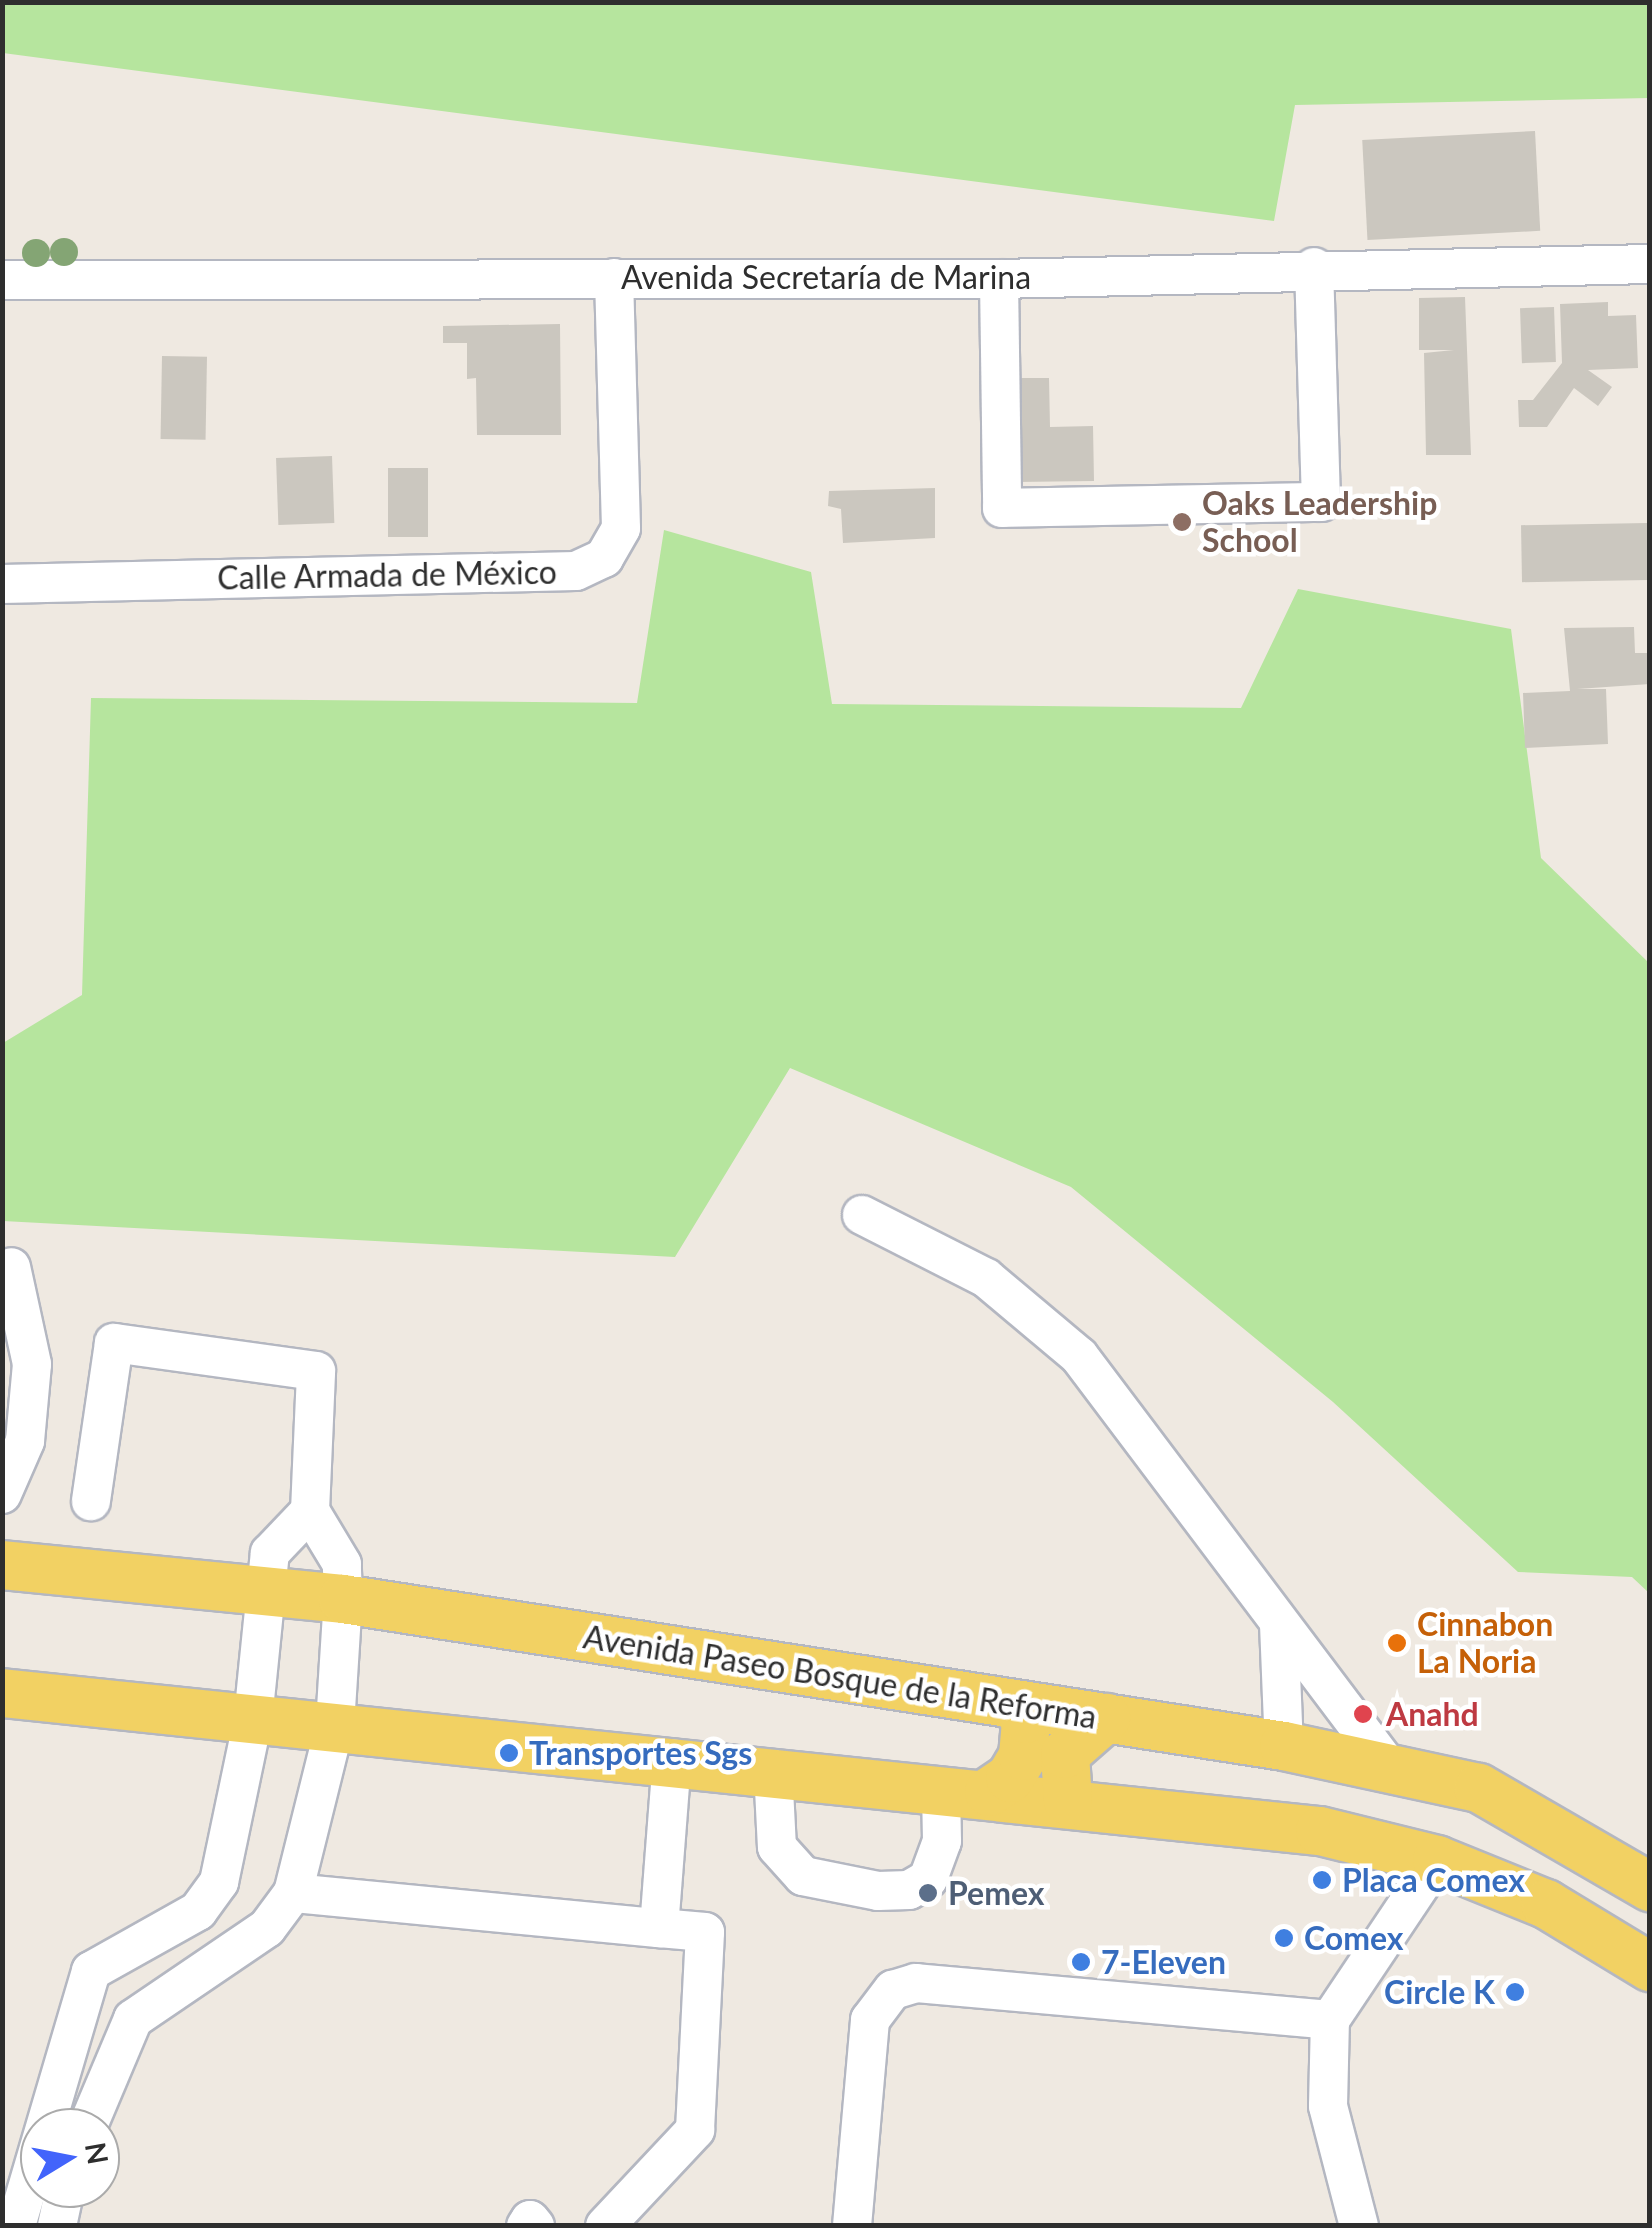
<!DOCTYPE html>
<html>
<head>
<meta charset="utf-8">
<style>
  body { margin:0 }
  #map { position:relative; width:1652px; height:2228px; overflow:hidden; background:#efe9e1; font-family:Lato,sans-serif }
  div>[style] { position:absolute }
  .green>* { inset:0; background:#b6e59e }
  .building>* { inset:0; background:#cbc7bf; transform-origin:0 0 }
  .roads { filter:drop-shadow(2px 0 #b4b7c1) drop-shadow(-2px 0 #b4b7c1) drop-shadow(0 2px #b4b7c1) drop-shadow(0 -2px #b4b7c1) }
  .minor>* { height:38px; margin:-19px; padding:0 19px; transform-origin:19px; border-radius:19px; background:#fff }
  .major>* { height:48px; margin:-24px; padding:0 24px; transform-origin:24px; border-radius:24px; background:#f2d163 }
  .trees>* { width:28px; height:28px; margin:-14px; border-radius:50%; background:#84a574 }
  .dots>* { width:28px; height:28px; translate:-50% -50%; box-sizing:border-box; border:5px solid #fff; border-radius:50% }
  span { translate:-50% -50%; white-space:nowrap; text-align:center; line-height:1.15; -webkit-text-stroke:9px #fff; paint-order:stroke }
  .street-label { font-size:32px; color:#2e2e2e }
  .education-label { font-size:32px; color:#785e54; font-weight:700 }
  .left { translate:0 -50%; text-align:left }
  .food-label { font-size:32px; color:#c56008; font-weight:700 }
  .health-label { font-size:32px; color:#be3a42; font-weight:700 }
  .shop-label { font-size:32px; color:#366cbe; font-weight:700 }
  .right { translate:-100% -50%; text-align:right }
  .service-label { font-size:32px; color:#4e5e75; font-weight:700 }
  .frame { position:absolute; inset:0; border:5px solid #2e2e2e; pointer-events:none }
  .north { position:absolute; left:20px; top:2108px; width:100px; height:100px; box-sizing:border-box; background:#fff; border:2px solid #ababab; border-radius:50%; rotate:80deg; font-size:28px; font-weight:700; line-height:40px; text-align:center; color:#2e2e2e }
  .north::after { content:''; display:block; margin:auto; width:35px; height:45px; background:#4264fb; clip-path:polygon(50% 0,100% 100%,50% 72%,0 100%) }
</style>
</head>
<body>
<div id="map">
  <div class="green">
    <i style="clip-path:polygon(3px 2px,1649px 3px,1649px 98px,1295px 105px,1274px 221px,3px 53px)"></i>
    <i style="clip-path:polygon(664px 530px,811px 572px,832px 704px,1241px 708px,1298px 589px,1511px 629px,1541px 858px,1649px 963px,1649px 1593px,1632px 1577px,1518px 1572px,1333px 1402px,1071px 1187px,790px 1068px,675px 1257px,3px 1221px,3px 1043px,82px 995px,91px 698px,637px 703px)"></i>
  </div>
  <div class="building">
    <i style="left:1535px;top:131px;width:100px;height:173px;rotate:87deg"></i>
    <i style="clip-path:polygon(1465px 297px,1471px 455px,1426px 455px,1424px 353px,1454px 350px,1419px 350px,1419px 298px)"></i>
    <i style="clip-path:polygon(1608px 302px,1608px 316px,1636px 315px,1638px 368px,1588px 370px,1612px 387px,1598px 406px,1574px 388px,1547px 427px,1519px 427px,1518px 400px,1533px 400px,1562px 363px,1560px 304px)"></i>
    <i style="left:1554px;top:307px;width:55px;height:34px;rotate:88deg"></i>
    <i style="clip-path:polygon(560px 324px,561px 435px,477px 435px,476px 378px,467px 379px,467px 343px,443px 343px,443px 326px)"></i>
    <i style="left:162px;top:356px;width:45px;height:83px;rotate:1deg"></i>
    <i style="clip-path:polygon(1002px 378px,1049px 378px,1050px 427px,1093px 426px,1094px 481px,1010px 482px)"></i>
    <i style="left:332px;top:456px;width:67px;height:56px;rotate:88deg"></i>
    <i style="left:388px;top:468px;width:40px;height:69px"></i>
    <i style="clip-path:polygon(935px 488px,935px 538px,843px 543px,841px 509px,828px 506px,829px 491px)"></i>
    <i style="left:1647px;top:523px;width:57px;height:126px;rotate:89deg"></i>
    <i style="clip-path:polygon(1634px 627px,1635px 653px,1650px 653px,1650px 684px,1577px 689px,1606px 689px,1608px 744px,1525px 748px,1523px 693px,1570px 691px,1564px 628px)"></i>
  </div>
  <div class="roads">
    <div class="minor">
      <i style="left:999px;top:279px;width:229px;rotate:89.2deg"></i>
      <i style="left:1002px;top:508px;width:319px;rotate:-1.1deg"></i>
      <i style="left:1321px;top:502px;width:235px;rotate:-91.7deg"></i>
      <i style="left:2px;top:280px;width:997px;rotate:-0.06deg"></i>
      <i style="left:999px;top:279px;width:651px;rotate:-1.32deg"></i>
      <i style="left:2px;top:584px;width:574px;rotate:-1.3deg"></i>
      <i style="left:576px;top:571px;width:31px;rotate:-25deg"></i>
      <i style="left:604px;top:558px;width:34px;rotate:-60deg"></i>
      <i style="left:621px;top:528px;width:250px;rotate:-91.6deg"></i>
      <i style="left:862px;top:1215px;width:139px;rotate:26.9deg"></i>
      <i style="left:986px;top:1278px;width:121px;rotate:40deg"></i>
      <i style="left:1079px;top:1356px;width:518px;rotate:53deg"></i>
      <i style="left:2px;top:1494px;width:58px;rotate:-66.5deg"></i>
      <i style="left:25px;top:1441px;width:77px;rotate:-84.8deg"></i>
      <i style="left:32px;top:1364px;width:99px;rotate:-102.2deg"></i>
      <i style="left:1279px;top:1624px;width:122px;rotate:87.7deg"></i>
      <i style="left:773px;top:1769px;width:78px;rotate:87.1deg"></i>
      <i style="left:777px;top:1847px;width:39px;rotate:48deg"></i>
      <i style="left:803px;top:1876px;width:76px;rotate:11.3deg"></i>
      <i style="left:878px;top:1891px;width:31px;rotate:-2deg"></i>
      <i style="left:909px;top:1890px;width:22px;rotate:-30deg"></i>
      <i style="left:928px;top:1879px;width:40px;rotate:-69.8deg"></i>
      <i style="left:942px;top:1841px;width:51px;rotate:-91.1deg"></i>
      <i style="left:293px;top:1893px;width:368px;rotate:5.5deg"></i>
      <i style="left:659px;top:1928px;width:170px;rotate:-85.6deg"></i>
      <i style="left:87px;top:2128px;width:118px;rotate:-67.1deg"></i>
      <i style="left:133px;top:2019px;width:162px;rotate:-34.2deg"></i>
      <i style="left:267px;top:1928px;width:44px;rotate:-53.4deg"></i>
      <i style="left:293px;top:1893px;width:173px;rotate:-76deg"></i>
      <i style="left:335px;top:1725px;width:126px;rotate:-86.4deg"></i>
      <i style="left:343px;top:1599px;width:35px;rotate:-92deg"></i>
      <i style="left:342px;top:1564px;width:62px;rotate:-121.1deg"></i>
      <i style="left:310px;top:1511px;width:140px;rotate:-87.5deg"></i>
      <i style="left:316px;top:1371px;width:204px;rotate:-172.1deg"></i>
      <i style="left:114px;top:1343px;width:160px;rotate:98.3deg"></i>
      <i style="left:16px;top:2226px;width:266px;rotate:-73.6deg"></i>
      <i style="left:91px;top:1971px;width:123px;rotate:-29.3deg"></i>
      <i style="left:198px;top:1911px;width:36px;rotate:-54deg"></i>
      <i style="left:219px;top:1882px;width:167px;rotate:-78.2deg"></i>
      <i style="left:253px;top:1719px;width:167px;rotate:-84.2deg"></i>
      <i style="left:270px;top:1553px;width:58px;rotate:-46.4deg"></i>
      <i style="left:57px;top:2226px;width:39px;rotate:-78deg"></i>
      <i style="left:526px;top:2226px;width:7px;rotate:-56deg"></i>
      <i style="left:530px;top:2220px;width:8px;rotate:50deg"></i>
      <i style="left:605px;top:2226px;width:132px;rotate:-46.8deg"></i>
      <i style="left:695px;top:2130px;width:198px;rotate:-87.1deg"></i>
      <i style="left:705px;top:1932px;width:46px;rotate:-175deg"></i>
      <i style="left:852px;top:2226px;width:207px;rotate:-85deg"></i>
      <i style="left:870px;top:2020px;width:38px;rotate:-53deg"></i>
      <i style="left:893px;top:1990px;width:24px;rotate:-17deg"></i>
      <i style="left:916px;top:1983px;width:416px;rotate:5.1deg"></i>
      <i style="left:1359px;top:2226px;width:124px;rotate:-104.5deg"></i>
      <i style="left:1328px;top:2106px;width:86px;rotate:-88.7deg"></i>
      <i style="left:1330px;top:2020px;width:192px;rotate:-56.2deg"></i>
    </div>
    <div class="major">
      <i style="left:2px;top:1565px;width:343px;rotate:5.7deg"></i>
      <i style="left:343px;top:1599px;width:952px;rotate:8.88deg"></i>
      <i style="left:1284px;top:1746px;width:199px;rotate:12.2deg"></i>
      <i style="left:1479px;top:1788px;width:198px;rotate:30.1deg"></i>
      <i style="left:2px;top:1693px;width:1325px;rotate:5.98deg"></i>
      <i style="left:1320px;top:1831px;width:121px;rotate:13.9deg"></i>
      <i style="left:1437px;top:1860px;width:118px;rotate:22deg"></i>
      <i style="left:1546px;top:1904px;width:122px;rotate:31.2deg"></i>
      <i style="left:989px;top:1792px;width:25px;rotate:-34deg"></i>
      <i style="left:1010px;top:1778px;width:26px;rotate:-59deg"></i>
      <i style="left:1023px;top:1756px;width:37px;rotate:-85deg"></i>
      <i style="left:1026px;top:1719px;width:20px;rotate:-131deg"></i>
      <i style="left:1068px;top:1801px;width:47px;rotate:-93.7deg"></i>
      <i style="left:1065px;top:1754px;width:55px;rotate:-41.3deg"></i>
    </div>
  </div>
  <div class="trees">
    <i style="left:64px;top:252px"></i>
    <i style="left:36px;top:253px"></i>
  </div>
  <div class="dots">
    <i style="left:1182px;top:522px;background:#8d6e63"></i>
    <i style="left:1397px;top:1643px;background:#e8710a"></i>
    <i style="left:1363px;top:1714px;background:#e0444e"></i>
    <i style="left:509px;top:1753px;background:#3f7fe0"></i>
    <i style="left:1322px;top:1880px;background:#3f7fe0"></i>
    <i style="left:928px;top:1893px;background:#5c6f8a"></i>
    <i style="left:1284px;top:1938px;background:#3f7fe0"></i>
    <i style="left:1081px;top:1962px;background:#3f7fe0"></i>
    <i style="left:1515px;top:1992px;background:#3f7fe0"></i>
  </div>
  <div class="street-label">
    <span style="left:826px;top:277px">Avenida Secretaría de Marina</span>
    <span style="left:387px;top:575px;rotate:-1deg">Calle Armada de México</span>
    <span style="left:840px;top:1677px;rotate:9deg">Avenida Paseo Bosque de la Reforma</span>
  </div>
  <div class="education-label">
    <span class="left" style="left:1202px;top:522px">Oaks Leadership<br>School</span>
  </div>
  <div class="food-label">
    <span class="left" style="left:1417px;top:1643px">Cinnabon<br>La Noria</span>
  </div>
  <div class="health-label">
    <span class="left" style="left:1386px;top:1714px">Anahd</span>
  </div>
  <div class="shop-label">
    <span class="left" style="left:529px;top:1753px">Transportes Sgs</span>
    <span class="left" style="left:1342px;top:1880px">Placa Comex</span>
    <span class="left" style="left:1304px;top:1938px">Comex</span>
    <span class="left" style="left:1101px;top:1962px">7-Eleven</span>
    <span class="right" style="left:1495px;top:1992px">Circle K</span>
  </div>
  <div class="service-label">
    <span class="left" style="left:948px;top:1893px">Pemex</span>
  </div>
  <div class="frame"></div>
  <div class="north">N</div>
</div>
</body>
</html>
